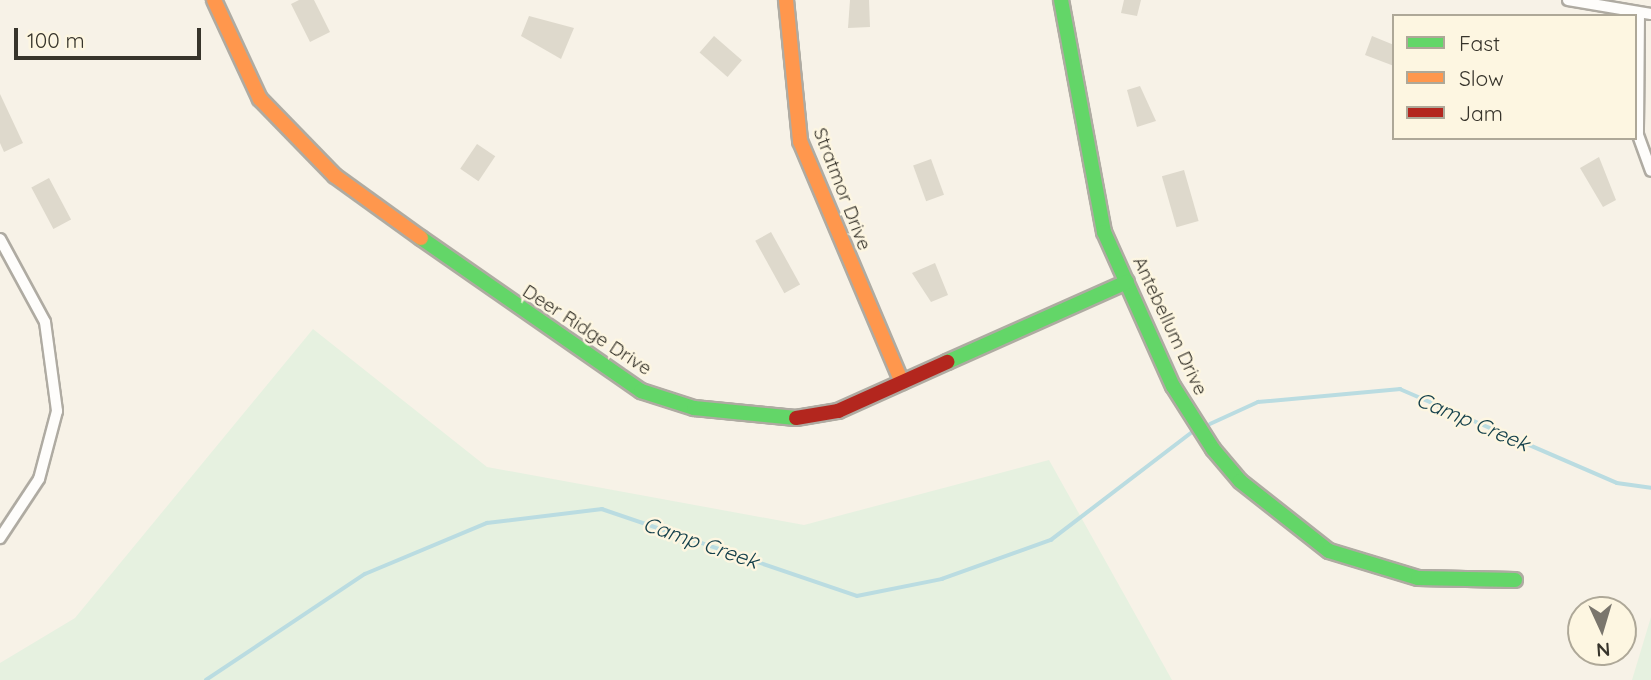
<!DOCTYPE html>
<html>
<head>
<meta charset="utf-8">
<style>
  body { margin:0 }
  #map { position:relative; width:1651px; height:680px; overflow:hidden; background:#f7f2e7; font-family:Quicksand,sans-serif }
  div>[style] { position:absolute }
  .green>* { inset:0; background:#e6f1e0 }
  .stream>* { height:3.5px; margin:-1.75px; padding:0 1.75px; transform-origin:1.75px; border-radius:1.75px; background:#badce1 }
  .building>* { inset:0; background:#ded9cc; transform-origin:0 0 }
  .roads { filter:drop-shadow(2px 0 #afaba2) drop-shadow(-2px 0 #afaba2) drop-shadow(0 2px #afaba2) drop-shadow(0 -2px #afaba2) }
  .street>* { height:10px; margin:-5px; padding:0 5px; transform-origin:5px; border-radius:5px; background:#fefdfb }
  .fast>* { height:14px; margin:-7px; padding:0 7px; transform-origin:7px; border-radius:7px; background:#63d668 }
  .slow>* { height:14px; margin:-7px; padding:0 7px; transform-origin:7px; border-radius:7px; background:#ff974d }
  .jam>* { height:14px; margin:-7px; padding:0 7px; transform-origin:7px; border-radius:7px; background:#b3261e }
  span { translate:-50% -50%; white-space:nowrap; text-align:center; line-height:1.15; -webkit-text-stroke:5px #fdf6e1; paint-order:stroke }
  .street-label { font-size:19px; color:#37342b }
  .water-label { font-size:21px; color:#14404b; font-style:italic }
  .legend { position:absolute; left:1392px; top:14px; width:245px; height:126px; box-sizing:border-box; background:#fdf6e1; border:2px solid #aea898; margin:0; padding:9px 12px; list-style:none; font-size:21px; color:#37342b }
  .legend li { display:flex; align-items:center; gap:14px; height:35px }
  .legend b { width:35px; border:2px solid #aea898 }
  .north { position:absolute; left:1567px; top:596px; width:70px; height:70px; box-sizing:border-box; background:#fdf6e1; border:2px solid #aea898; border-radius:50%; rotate:176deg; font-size:19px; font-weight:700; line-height:28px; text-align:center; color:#37342b }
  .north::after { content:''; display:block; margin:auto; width:24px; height:32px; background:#7a766d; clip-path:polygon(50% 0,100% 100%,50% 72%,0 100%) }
  .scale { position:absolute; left:14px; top:28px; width:187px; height:32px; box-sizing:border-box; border:4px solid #37342b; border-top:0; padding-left:9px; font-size:21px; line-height:24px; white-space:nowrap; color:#37342b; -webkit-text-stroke:5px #fdf6e1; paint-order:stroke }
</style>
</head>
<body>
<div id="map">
  <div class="green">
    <i style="clip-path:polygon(313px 329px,487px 467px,804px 525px,1049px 460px,1172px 680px,0 680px,0 663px,75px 618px)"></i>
    <i style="clip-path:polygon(1651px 617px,1651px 680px,1632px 680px)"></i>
  </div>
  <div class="stream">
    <i style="left:1210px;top:424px;width:53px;rotate:-24.6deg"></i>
    <i style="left:1258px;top:402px;width:143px;rotate:-5.2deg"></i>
    <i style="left:1400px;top:389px;width:236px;rotate:23.4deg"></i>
    <i style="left:1617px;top:483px;width:34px;rotate:8deg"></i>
    <i style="left:206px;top:680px;width:191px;rotate:-33.7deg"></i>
    <i style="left:365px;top:574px;width:132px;rotate:-22.7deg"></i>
    <i style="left:487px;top:523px;width:116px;rotate:-6.9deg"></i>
    <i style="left:602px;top:509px;width:269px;rotate:18.8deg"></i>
    <i style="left:857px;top:596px;width:87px;rotate:-11.3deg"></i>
    <i style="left:942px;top:579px;width:116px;rotate:-19.7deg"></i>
    <i style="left:1051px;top:540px;width:176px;rotate:-37.4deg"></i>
  </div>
  <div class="building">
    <i style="clip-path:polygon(299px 0,314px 0,330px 32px,310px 42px,291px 4px)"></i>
    <i style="clip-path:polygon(850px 0,869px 0,870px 27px,848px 28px)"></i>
    <i style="clip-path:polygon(1124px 0,1141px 0,1137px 16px,1121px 13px)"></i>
    <i style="clip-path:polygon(529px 16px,574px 28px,561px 59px,521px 36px)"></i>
    <i style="left:714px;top:36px;width:37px;height:22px;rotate:41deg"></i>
    <i style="clip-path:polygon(1372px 36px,1394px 45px,1394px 66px,1365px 55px)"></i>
    <i style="clip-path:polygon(1140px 86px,1156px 121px,1137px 127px,1127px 90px)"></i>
    <i style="clip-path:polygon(0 94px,23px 143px,4px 152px,0 143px)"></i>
    <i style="left:477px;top:144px;width:22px;height:30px;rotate:34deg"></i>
    <i style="clip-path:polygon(1599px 157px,1616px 200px,1603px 207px,1580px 168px)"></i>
    <i style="left:931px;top:159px;width:38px;height:19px;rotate:70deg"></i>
    <i style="left:1184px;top:170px;width:53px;height:23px;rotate:74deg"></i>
    <i style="left:49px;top:178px;width:47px;height:20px;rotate:62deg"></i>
    <i style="left:771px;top:232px;width:60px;height:18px;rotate:61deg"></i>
    <i style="clip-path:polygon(935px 263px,948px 295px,931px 302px,912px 273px)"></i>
  </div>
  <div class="roads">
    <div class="street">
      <i style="left:1568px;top:0;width:84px;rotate:9.6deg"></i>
      <i style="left:1639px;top:13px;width:122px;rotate:90.5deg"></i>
      <i style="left:1638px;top:135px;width:38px;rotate:70deg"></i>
      <i style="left:0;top:239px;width:94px;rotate:61.5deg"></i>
      <i style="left:45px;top:322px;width:90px;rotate:82.3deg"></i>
      <i style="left:57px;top:411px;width:70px;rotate:104.8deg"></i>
      <i style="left:39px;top:479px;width:71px;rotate:123.5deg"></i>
    </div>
    <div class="fast">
      <i style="left:1061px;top:0;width:236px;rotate:79.5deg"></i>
      <i style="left:1104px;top:232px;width:169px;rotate:65.9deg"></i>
      <i style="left:1173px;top:386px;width:75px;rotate:57.6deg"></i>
      <i style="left:1213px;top:449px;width:42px;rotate:49.8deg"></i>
      <i style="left:1240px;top:481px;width:113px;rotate:38.2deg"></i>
      <i style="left:1329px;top:551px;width:93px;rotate:16.9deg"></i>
      <i style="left:1418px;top:578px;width:97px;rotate:1.2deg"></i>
      <i style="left:421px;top:238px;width:268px;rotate:34.8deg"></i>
      <i style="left:641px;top:391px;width:56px;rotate:17.8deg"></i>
      <i style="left:694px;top:408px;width:102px;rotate:5.6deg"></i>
      <i style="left:947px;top:362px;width:197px;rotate:-24deg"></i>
    </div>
    <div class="slow">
      <i style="left:214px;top:0;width:109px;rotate:65.1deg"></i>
      <i style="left:260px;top:99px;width:107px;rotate:45.8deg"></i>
      <i style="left:335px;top:176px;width:106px;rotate:35.8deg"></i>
      <i style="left:786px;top:0;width:142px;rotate:84.3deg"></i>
      <i style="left:800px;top:141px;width:262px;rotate:67.1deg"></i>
    </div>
    <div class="jam">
      <i style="left:796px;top:418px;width:43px;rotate:-9.5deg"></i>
      <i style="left:838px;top:411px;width:120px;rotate:-24.2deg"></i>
    </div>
  </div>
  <div class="street-label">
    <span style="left:842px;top:189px;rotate:69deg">Stratmor Drive</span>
    <span style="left:1170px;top:326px;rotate:65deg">Antebellum Drive</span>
    <span style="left:587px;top:330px;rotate:33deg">Deer Ridge Drive</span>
  </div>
  <div class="water-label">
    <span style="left:1473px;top:421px;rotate:23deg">Camp Creek</span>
    <span style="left:701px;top:542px;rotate:19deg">Camp Creek</span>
  </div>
  <ul class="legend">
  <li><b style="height:9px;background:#63d668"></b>Fast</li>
  <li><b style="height:9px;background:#ff974d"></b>Slow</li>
  <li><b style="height:9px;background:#b3261e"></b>Jam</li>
  </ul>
  <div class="north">N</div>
  <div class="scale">100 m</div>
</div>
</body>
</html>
